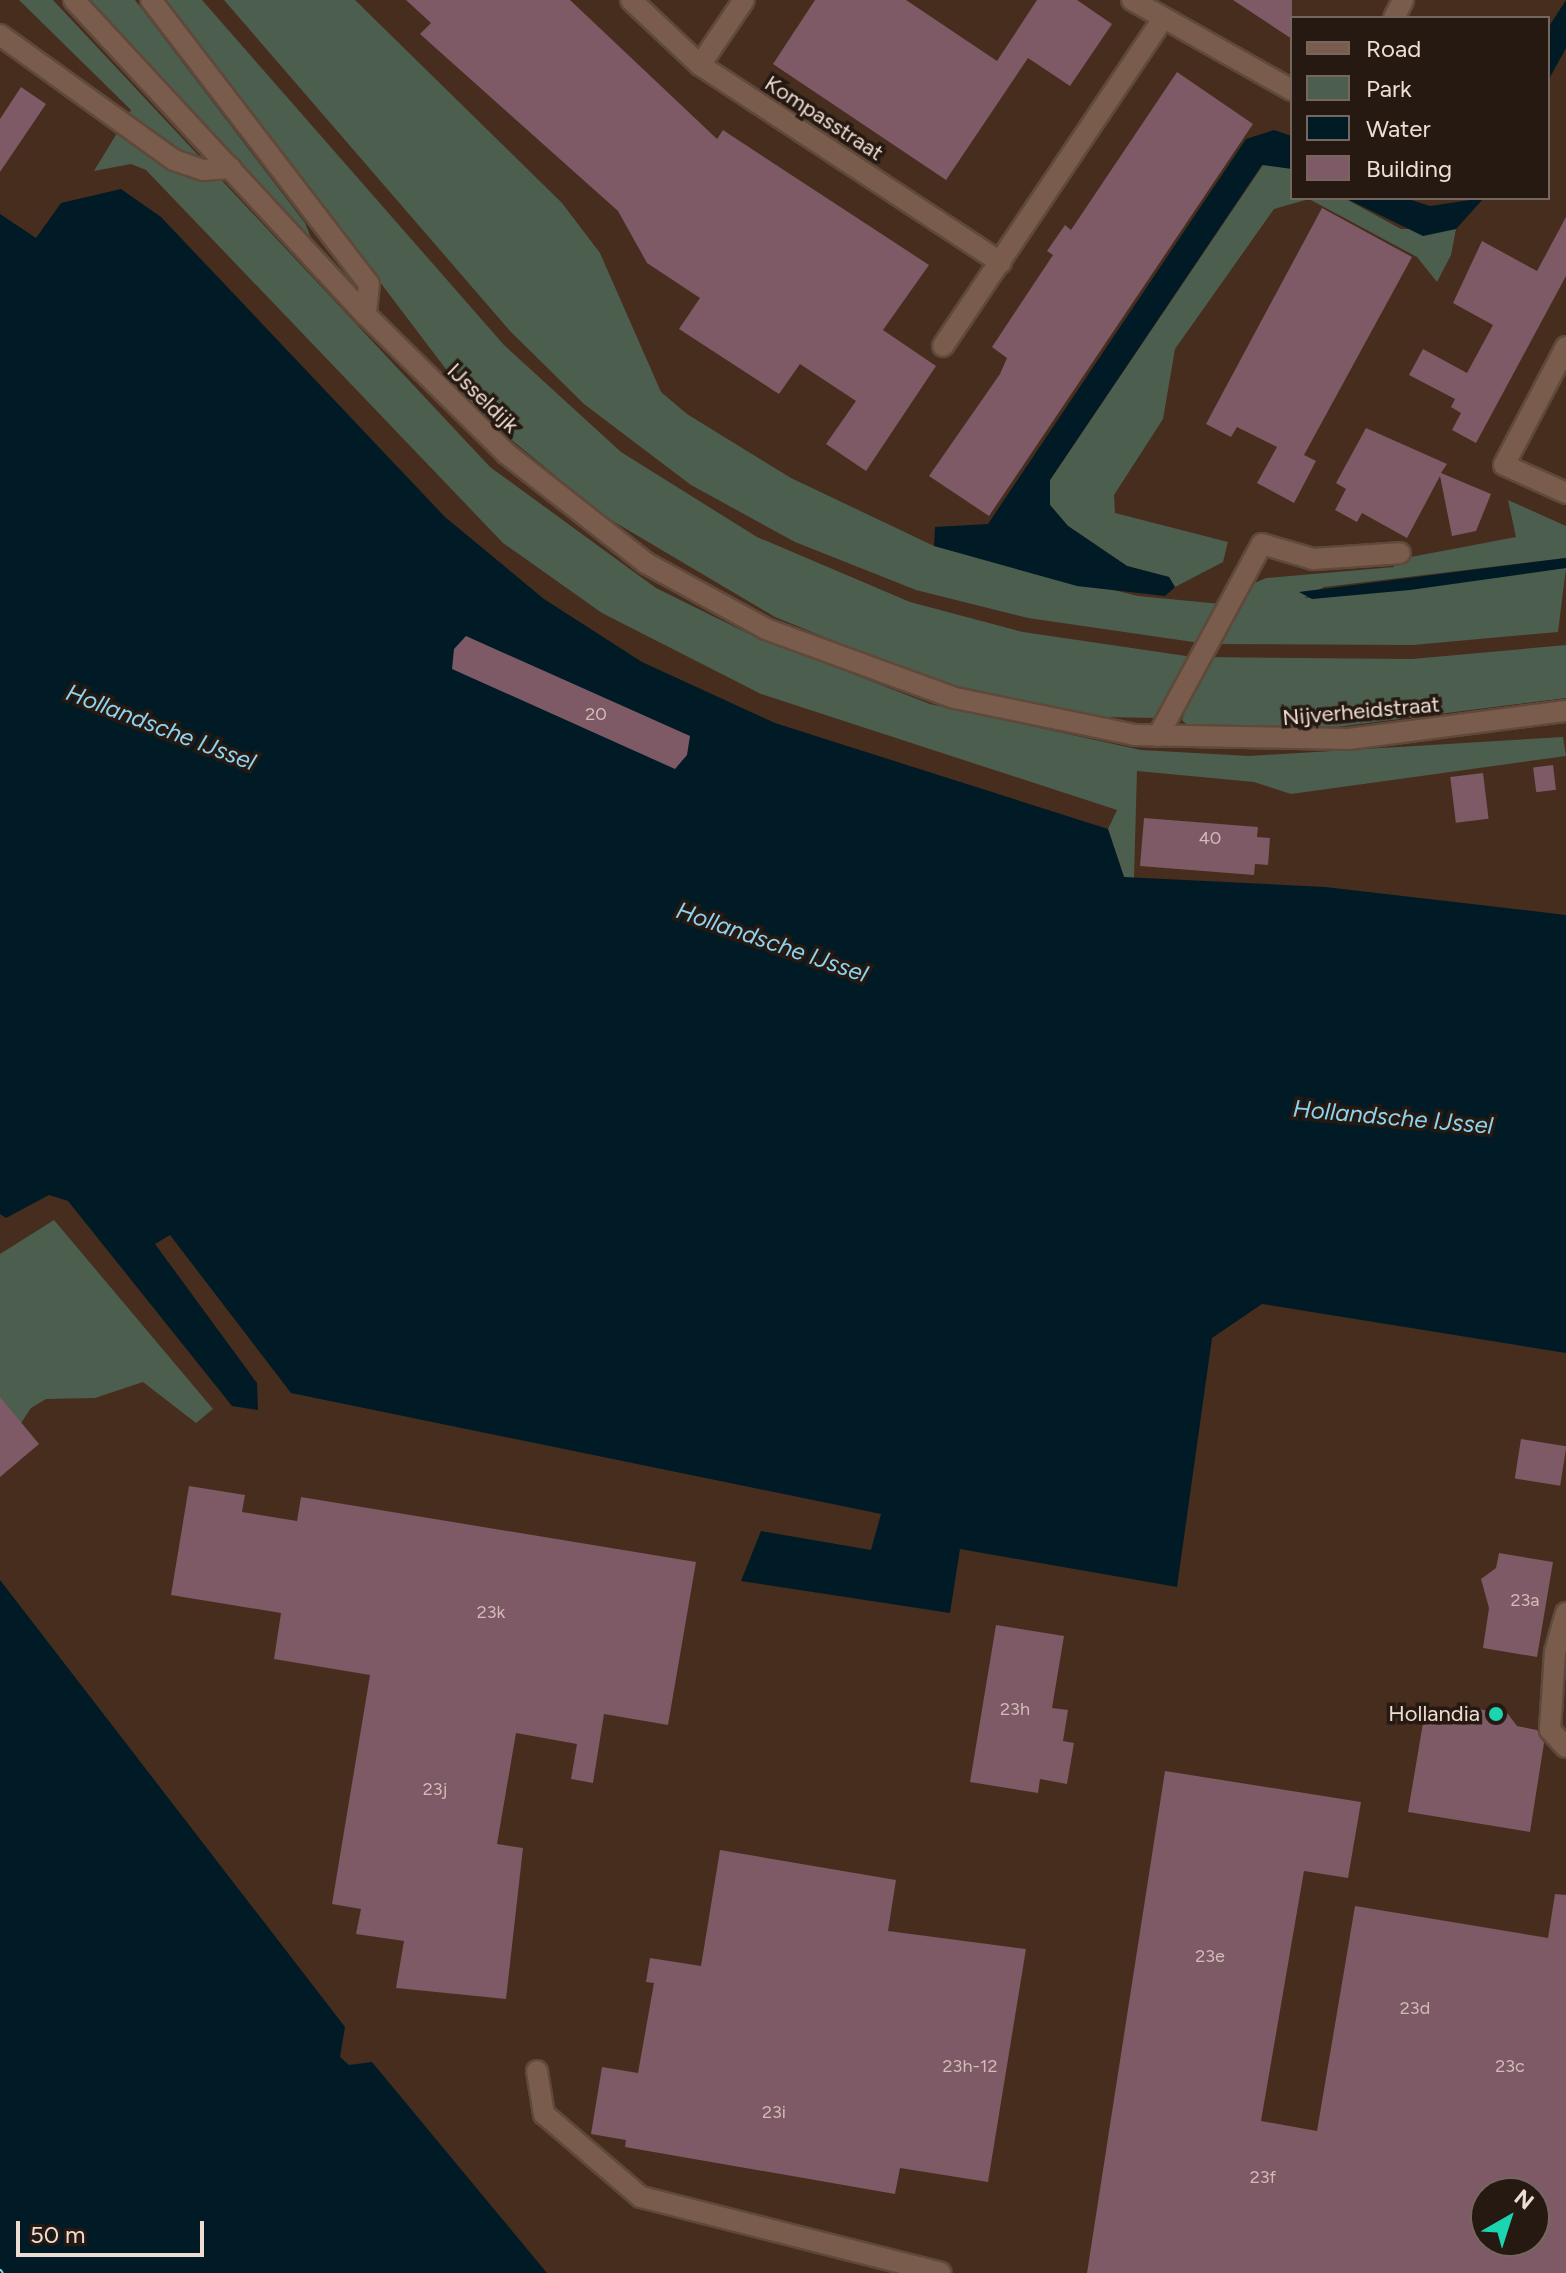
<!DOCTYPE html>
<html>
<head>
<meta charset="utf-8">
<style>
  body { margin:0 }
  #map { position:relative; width:1566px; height:2273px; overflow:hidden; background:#472d1d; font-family:Figtree,sans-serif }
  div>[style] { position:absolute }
  .green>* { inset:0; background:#4c5e4e }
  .water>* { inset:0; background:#001b25 }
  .ferry>* { height:2px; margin-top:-1px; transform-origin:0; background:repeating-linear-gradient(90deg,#8dd4f1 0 10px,transparent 0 18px) }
  .building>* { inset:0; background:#7e5966; transform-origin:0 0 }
  .roads { filter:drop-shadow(2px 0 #5e493b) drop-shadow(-2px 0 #5e493b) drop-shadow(0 2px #5e493b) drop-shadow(0 -2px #5e493b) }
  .minor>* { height:20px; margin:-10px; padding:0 10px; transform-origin:10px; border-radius:10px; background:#795c4b }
  .dots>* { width:22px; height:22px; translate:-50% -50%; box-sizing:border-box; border:4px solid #251912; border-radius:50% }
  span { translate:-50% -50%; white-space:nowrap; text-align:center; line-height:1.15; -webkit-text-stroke:7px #251912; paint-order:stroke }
  .number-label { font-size:18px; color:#d2bcb8 }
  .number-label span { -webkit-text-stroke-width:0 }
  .street-label { font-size:22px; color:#eeddd3 }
  .poi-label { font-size:22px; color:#eeddd3 }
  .right { translate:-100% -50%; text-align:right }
  .water-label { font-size:24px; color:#8dd4f1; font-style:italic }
  .legend { position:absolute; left:1290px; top:16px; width:260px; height:184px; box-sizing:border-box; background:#251912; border:2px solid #75675f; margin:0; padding:10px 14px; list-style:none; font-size:24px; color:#eeddd3 }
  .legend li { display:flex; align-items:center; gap:16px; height:40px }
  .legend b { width:40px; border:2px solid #75675f }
  .north { position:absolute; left:1470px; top:2177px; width:80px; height:80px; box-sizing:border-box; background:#251912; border:2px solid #75675f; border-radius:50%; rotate:39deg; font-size:22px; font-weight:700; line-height:32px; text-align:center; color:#eeddd3 }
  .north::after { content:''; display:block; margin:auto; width:28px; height:36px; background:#1bd5b1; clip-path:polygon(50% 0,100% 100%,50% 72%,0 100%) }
  .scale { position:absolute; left:16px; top:2221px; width:188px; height:36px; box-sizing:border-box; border:4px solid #eeddd3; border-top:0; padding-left:10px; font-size:24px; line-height:28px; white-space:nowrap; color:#eeddd3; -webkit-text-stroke:6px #251912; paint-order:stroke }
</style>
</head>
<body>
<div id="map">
  <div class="green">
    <i style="clip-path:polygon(19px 0,53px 0,490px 467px,656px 588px,747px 633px,930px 704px,1141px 750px,1249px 756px,1563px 737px,1566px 756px,1291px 794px,1254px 782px,1137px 771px,1134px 878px,1124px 877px,1108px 829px,1117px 810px,761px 694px,602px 613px,503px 543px,146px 170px,131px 164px,94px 171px,131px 110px)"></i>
    <i style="clip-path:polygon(87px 0,135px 0,305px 223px,314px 245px)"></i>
    <i style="clip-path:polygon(166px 0,202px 0,504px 345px,621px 452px,757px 537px,910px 602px,1023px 632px,1193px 657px,1157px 718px,1102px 717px,930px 680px,775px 617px,606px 517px,480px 414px)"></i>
    <i style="clip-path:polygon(224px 0,355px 0,562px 203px,600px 253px,661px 392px,687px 414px,791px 478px,934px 546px,1138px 596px,1221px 604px,1200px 643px,1028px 618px,916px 590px,795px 542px,691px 485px,584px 404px,510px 331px)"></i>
    <i style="clip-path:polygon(1272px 161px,1292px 169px,1292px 198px,1344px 198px,1401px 229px,1456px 229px,1451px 255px,1437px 282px,1417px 257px,1309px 199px,1274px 209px,1175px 349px,1163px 419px,1114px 495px,1115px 513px,1228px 542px,1223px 562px,1175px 587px,1169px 577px,1127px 566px,1068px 526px,1050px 505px,1050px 480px,1263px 165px)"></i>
    <i style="clip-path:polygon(1508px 500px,1566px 526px,1566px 558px,1324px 587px,1304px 598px,1566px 568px,1558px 632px,1413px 645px,1211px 644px,1250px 585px,1266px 578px,1394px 567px,1395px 560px,1516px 537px)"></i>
    <i style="clip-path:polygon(1566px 645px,1566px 698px,1336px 727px,1189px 727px,1182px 720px,1205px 657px,1412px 659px)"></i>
    <i style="clip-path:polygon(54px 1220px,213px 1409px,196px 1423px,143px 1382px,95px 1398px,46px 1399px,31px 1408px,0 1455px,0 1254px)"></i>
  </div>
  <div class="water">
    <i style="clip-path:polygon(1566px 0,1566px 48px,1548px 81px,1548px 28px)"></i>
    <i style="clip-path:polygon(1274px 130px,1292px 136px,1292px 169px,1262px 165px,1050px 480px,1050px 505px,1068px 526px,1127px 566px,1169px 577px,1175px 587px,1165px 596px,1077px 586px,934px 546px,935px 527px,988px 524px,1246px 139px)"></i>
    <i style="clip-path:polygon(121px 189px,161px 217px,445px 517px,544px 599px,642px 662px,775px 723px,1108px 829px,1124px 877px,1325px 887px,1566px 915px,1566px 1353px,1262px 1304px,1212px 1338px,1177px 1587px,960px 1549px,950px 1613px,741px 1581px,761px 1531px,871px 1550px,881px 1514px,291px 1393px,170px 1235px,155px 1244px,257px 1383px,258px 1410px,232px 1406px,68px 1201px,49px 1195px,6px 1218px,0 1214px,0 214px,36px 238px,61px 203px)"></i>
    <i style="clip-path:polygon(1345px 198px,1405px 198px,1430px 206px,1484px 198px,1456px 229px,1423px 236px)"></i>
    <i style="clip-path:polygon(1566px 558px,1566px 568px,1410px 590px,1312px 599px,1299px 592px)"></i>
    <i style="clip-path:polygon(0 1580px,345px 2027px,340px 2057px,349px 2065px,372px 2062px,547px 2273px,0 2273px)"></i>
  </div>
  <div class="ferry">
    <i style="left:0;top:2269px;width:5px;rotate:53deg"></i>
  </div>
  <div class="building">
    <i style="clip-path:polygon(406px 0,570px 0,717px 139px,723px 130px,732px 136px,929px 265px,883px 330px,936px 366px,866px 471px,826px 444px,856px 401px,800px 364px,779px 394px,679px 329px,700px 298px,647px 263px,618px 211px,420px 34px,431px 23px)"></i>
    <i style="clip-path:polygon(815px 0,906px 0,997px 61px,1037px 0,1077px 0,1112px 24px,1070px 86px,1028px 58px,946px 180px,773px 64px)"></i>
    <i style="clip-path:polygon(1233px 0,1292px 0,1292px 39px)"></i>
    <i style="clip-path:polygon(1177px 72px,1253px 124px,989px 516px,929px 476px,1000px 374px,1007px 358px,992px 347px,1053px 255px,1047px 251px,1065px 225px,1071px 230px)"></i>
    <i style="clip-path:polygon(21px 87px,46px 104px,0 172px,0 119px)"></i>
    <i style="clip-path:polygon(1322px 208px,1412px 257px,1304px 455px,1316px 461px,1294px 503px,1257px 483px,1277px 447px,1237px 427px,1231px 437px,1206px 424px)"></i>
    <i style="clip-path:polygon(1566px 217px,1566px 276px,1476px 443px,1452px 430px,1461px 413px,1451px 407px,1455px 399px,1409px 375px,1423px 349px,1467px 373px,1493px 325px,1453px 303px,1482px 241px,1537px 271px)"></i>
    <i style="clip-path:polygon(1366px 428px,1447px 464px,1441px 473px,1491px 494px,1476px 531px,1452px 536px,1440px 476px,1407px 538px,1362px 513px,1357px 522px,1335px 510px,1346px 489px,1336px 483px)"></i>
    <i style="clip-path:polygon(466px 636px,690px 736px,687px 755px,675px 769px,452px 669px,454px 649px)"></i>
    <i style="left:1553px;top:765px;width:25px;height:20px;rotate:83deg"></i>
    <i style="left:1483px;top:773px;width:46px;height:33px;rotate:83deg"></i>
    <i style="clip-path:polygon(1144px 818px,1258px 827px,1257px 837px,1270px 838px,1268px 865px,1255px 864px,1254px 875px,1140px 866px)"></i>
    <i style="clip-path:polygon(0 1397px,39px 1444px,0 1477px)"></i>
    <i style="left:1521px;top:1439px;width:46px;height:40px;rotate:9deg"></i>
    <i style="clip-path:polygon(189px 1486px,245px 1495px,242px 1512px,297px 1521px,301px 1497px,696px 1562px,668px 1725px,604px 1714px,593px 1783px,571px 1779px,577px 1744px,516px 1733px,497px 1844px,523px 1848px,506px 1999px,396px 1988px,404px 1941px,356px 1934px,361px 1909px,332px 1904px,370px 1675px,274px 1659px,281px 1613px,171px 1595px)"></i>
    <i style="clip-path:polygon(1499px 1553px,1553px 1562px,1537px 1657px,1483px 1648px,1489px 1608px,1481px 1579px,1496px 1568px)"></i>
    <i style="clip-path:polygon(996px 1625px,1064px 1636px,1052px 1708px,1068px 1710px,1063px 1741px,1074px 1743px,1067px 1784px,1040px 1779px,1038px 1793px,970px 1782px)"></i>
    <i style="clip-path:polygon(1466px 1707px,1508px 1714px,1517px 1726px,1537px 1730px,1544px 1743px,1530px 1832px,1408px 1812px,1425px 1711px,1464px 1718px)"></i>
    <i style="clip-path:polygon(evenodd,1165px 1771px,1361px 1802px,1348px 1878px,1304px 1871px,1261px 2121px,1317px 2131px,1355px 1906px,1548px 1938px,1555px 1894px,1566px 1895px,1566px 2273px,1087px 2273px,1165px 1771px,1486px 2193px,1534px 2193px,1534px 2241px,1486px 2241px,1486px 2193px)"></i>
    <i style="clip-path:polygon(720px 1850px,896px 1880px,888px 1931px,1026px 1949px,988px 2182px,900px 2168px,895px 2194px,625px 2147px,626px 2140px,591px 2134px,602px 2067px,638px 2073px,654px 1983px,646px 1982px,650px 1958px,701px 1966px)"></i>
  </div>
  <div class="roads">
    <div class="minor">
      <i style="left:74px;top:0;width:430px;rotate:47.2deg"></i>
      <i style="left:366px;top:315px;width:198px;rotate:44.6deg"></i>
      <i style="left:507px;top:454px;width:177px;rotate:38.1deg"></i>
      <i style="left:646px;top:563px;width:137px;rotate:28.8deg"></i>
      <i style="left:766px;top:629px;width:201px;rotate:20.1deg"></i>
      <i style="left:955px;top:698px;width:184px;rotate:11.6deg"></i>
      <i style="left:1135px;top:735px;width:214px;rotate:1.1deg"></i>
      <i style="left:1349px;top:739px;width:219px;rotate:-7.4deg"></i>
      <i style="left:151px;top:0;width:358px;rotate:52.5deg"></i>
      <i style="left:369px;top:284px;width:31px;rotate:96deg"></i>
      <i style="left:631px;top:0;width:95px;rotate:43.3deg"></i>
      <i style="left:700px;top:65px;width:360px;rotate:33.3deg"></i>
      <i style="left:1132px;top:0;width:184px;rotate:29.4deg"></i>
      <i style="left:1394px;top:18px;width:20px;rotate:-63deg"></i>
      <i style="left:0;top:35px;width:214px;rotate:35.7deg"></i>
      <i style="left:174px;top:160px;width:31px;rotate:19deg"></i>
      <i style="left:203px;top:170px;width:28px;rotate:-4deg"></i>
      <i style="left:700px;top:65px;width:78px;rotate:-55.9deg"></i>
      <i style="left:943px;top:346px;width:393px;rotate:-56.1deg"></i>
      <i style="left:1566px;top:347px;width:133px;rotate:117.7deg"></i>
      <i style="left:1504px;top:465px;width:68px;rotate:24.3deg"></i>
      <i style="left:1158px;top:736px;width:218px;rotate:-61.6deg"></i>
      <i style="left:1262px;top:544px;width:53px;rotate:16.4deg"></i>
      <i style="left:1313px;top:559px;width:87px;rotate:-3.9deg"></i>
      <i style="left:1566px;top:1613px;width:41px;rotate:105.8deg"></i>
      <i style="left:1555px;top:1652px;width:78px;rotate:93.7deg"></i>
      <i style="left:1550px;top:1730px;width:23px;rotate:47deg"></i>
      <i style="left:537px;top:2071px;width:44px;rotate:80.8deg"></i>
      <i style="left:544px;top:2114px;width:128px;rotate:40.6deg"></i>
      <i style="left:641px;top:2197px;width:309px;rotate:14.2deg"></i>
    </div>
  </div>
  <div class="dots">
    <i style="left:1496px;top:1714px;background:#1bd5b1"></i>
  </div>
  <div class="number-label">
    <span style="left:596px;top:714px">20</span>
    <span style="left:1210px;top:838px">40</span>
    <span style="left:1525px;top:1600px">23a</span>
    <span style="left:491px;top:1612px">23k</span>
    <span style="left:1015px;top:1709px">23h</span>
    <span style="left:435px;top:1789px">23j</span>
    <span style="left:1210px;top:1956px">23e</span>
    <span style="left:1415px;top:2008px">23d</span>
    <span style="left:970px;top:2066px">23h-12</span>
    <span style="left:1510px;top:2066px">23c</span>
    <span style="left:774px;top:2112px">23i</span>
    <span style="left:1263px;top:2177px">23f</span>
  </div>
  <div class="street-label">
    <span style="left:824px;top:118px;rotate:33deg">Kompasstraat</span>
    <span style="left:483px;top:398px;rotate:44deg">IJsseldijk</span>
    <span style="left:1361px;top:711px;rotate:-5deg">Nijverheidstraat</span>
  </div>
  <div class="poi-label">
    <span class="right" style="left:1480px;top:1714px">Hollandia</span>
  </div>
  <div class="water-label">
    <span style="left:161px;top:727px;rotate:21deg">Hollandsche IJssel</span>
    <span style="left:772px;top:942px;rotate:19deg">Hollandsche IJssel</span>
    <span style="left:1393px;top:1117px;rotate:5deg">Hollandsche IJssel</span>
  </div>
  <ul class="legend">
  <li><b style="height:10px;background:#795c4b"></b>Road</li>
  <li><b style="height:22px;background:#4c5e4e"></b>Park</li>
  <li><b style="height:22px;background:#001b25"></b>Water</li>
  <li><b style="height:22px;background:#7e5966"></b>Building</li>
  </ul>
  <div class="north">N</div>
  <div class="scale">50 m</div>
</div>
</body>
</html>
